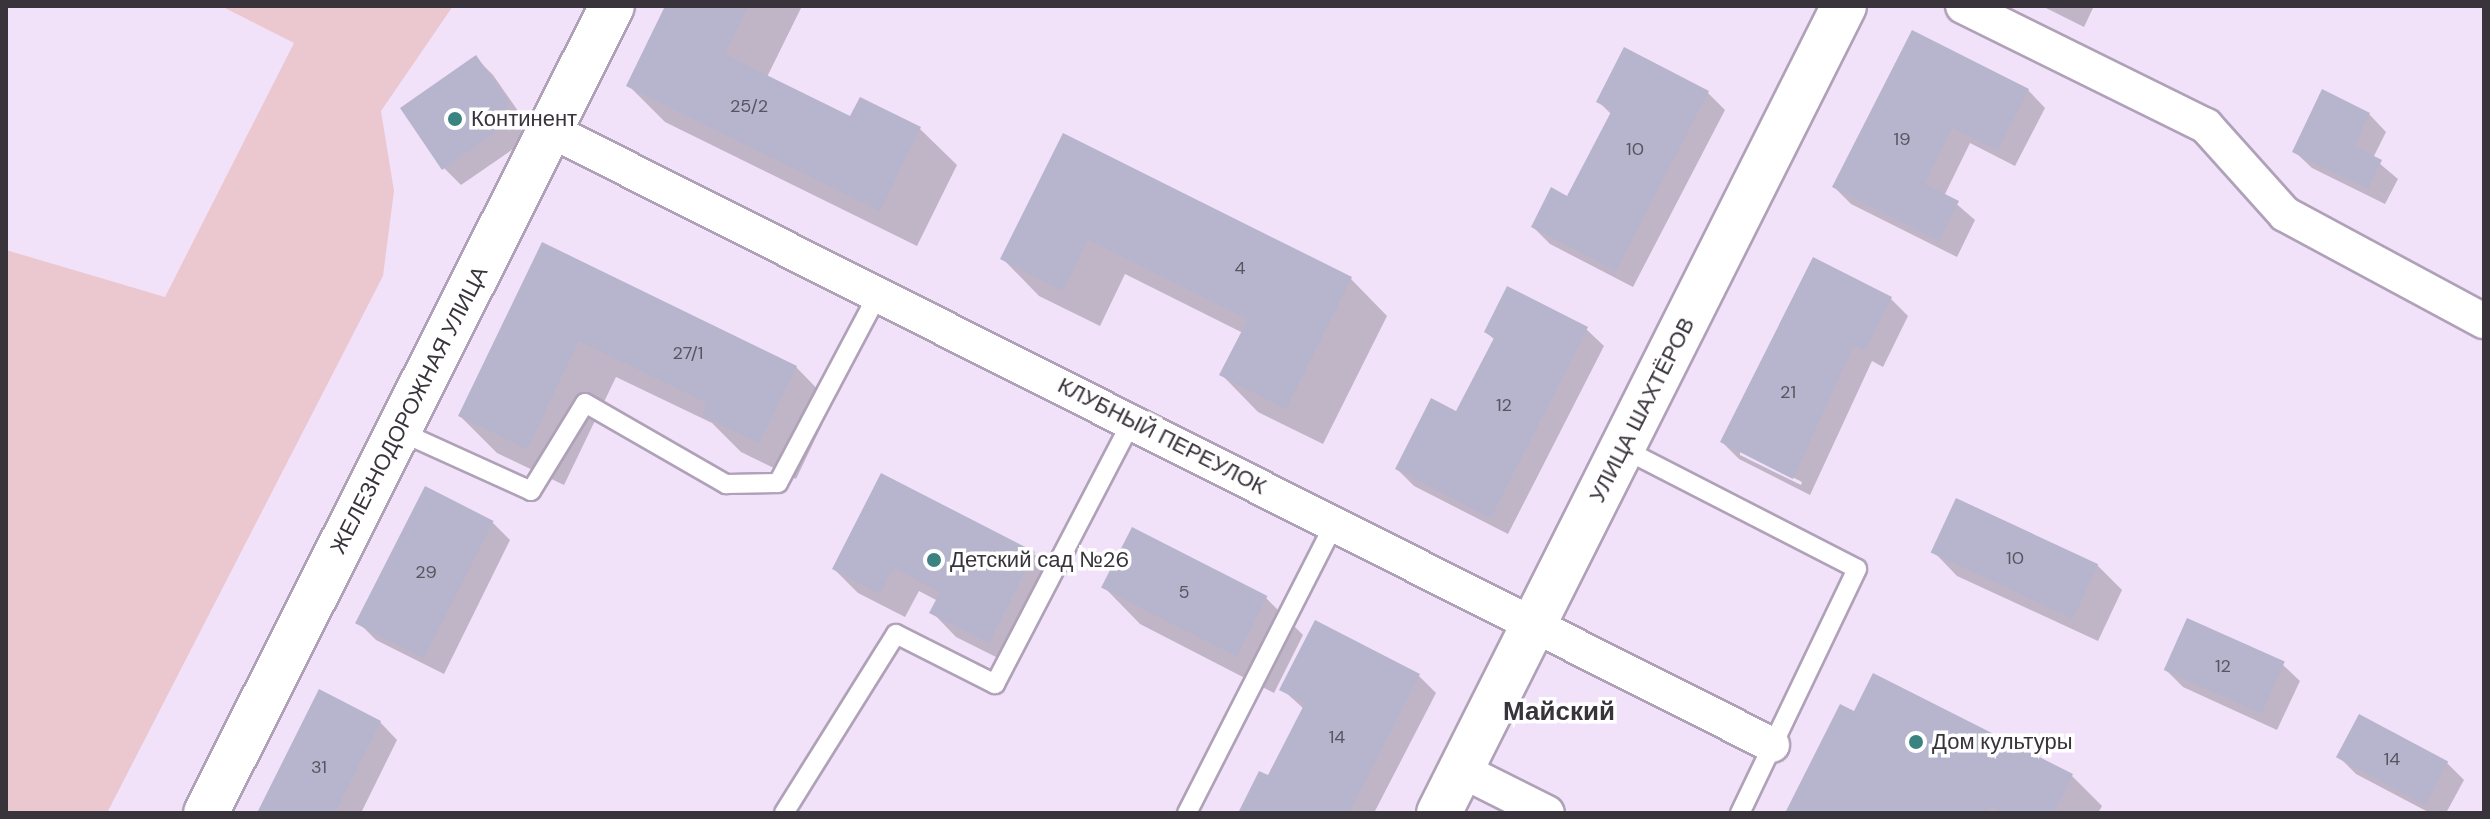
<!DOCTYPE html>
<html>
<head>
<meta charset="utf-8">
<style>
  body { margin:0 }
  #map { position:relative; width:2490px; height:819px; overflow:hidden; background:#f1e2f9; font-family:"DM Sans",sans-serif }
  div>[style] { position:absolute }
  .green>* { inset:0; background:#ebc8cf }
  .shadow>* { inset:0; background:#0003 }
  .building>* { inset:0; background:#b7b5ce; transform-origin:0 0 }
  .roads { filter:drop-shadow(2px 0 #afa1b7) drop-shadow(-2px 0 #afa1b7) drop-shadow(0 2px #afa1b7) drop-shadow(0 -2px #afa1b7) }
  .service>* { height:18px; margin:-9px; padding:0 9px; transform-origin:9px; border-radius:9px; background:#fff }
  .minor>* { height:34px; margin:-17px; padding:0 17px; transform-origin:17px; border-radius:17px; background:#fff }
  .tertiary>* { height:44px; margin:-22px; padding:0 22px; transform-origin:22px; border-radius:22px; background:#fff }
  .dots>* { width:22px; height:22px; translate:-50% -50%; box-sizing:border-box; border:4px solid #fff; border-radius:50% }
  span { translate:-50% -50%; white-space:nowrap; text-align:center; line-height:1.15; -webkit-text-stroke:7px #fff; paint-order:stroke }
  .number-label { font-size:18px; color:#585460 }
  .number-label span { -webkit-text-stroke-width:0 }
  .poi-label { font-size:22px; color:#39333c }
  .left { translate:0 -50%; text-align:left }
  .street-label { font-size:22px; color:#39333c }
  .quarter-label { font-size:26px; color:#39333c; font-weight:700 }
  .frame { position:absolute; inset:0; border:8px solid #39333c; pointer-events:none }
</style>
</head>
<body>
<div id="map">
  <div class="green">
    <i style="clip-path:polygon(221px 6px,453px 6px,381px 111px,394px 191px,383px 276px,107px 813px,6px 813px,6px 250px,165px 297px,294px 43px)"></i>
  </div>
  <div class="shadow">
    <i style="clip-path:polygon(667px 6px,802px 6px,767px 77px,851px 118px,920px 129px,957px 165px,917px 246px,665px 122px,628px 85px)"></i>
    <i style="clip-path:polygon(2042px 6px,2094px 6px,2084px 27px)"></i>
    <i style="clip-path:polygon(1912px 32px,2028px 90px,2045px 108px,2015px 166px,1970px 143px,1945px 194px,1975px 220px,1957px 257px,1851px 204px,1834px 187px)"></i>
    <i style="clip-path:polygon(476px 58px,493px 75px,525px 121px,516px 147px,461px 185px,444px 168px)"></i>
    <i style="clip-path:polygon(1708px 93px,1725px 110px,1633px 287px,1550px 244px,1533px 227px,1568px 198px,1612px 115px,1599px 102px)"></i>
    <i style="clip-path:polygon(2369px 114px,2386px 132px,2373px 158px,2398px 179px,2385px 204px,2312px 168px,2294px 151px)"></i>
    <i style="clip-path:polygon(1064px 135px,1351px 279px,1387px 316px,1323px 444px,1258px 412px,1222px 375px,1243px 333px,1125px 274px,1100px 326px,1039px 296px,1003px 259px)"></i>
    <i style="clip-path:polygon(543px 245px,796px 367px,832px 404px,796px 479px,741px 452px,712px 423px,616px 377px,564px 485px,497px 453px,460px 416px)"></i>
    <i style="clip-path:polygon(evenodd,1813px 260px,1891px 299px,1908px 316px,1883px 367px,1872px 361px,1810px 495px,1739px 459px,1722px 442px,1813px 260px,1740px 450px,1802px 482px,1801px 485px,1740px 455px,1740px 450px)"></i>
    <i style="clip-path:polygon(1586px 329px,1604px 346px,1508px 534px,1414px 486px,1397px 469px,1457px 414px,1495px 340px,1486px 332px)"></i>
    <i style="clip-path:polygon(881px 476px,1034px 554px,1059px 578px,1014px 666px,956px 637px,932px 612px,938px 601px,919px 591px,905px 617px,858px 593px,834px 569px)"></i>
    <i style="clip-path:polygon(426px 489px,493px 523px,510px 540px,444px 674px,376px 640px,359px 623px)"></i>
    <i style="clip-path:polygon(1933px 551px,2098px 566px,2122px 590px,2098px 641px,1957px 576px)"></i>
    <i style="clip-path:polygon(1104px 587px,1266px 598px,1303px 635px,1274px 693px,1140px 624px)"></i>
    <i style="clip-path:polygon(2282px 664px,2300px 681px,2277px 730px,2183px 687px,2165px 669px)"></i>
    <i style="clip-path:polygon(1419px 676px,1436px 693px,1374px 813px,1240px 813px,1268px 778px,1304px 709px,1282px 689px)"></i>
    <i style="clip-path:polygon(1874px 676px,2072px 776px,2102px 806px,2098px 813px,1787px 813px,1855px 714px)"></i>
    <i style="clip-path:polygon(380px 722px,397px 740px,361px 813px,260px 813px)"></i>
    <i style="clip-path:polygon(2339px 757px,2446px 762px,2464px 780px,2446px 813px,2430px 813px,2356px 774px)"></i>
  </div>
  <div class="building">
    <i style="clip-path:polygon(665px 6px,748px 6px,724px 54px,850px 116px,860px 97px,921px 127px,880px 211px,626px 86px)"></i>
    <i style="clip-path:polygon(1912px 30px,2029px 89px,1998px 150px,1952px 128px,1925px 184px,1959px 201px,1939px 241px,1832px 187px)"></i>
    <i style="clip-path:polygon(1624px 47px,1709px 91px,1616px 271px,1531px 227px,1551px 187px,1567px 196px,1612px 110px,1596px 102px)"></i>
    <i style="clip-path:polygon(476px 55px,509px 102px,499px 130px,442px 170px,400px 108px)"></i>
    <i style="clip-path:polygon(2322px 89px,2370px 113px,2354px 146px,2382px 160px,2368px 189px,2292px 152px)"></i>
    <i style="clip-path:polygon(1063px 133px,1352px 277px,1286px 409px,1219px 375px,1248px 319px,1088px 239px,1063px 291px,1000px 259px)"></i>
    <i style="clip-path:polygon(542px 242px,797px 366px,759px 443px,702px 416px,707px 403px,579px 341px,527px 449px,458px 416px)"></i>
    <i style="clip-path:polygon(1813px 257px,1892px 297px,1865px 351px,1854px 345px,1793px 479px,1720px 442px)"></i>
    <i style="clip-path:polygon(1507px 286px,1588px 327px,1491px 518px,1395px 469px,1431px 398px,1456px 411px,1494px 338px,1484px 332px)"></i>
    <i style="clip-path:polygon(881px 473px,1035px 552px,989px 643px,929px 613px,940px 592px,894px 568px,880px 594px,832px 569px)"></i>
    <i style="left:425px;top:486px;width:77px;height:154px;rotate:27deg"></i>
    <i style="left:1956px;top:498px;width:157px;height:60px;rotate:25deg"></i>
    <i style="left:1132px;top:527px;width:152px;height:68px;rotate:27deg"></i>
    <i style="left:2187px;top:618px;width:107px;height:57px;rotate:24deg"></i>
    <i style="clip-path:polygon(1315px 620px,1420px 674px,1349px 813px,1238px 813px,1259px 771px,1268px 775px,1305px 703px,1279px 690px)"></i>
    <i style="clip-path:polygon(1873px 673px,2073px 774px,2054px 813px,2003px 813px,1991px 807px,1988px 813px,1785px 813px,1840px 704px,1854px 711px)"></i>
    <i style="clip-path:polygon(319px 689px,381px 721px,335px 813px,257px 813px)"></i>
    <i style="left:2359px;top:714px;width:101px;height:49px;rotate:28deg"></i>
  </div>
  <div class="roads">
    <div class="service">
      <i style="left:399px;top:431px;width:145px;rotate:24.4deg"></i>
      <i style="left:531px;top:491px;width:103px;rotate:-58.5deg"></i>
      <i style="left:585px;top:403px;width:163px;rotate:29.9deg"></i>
      <i style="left:726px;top:484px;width:52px;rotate:-1.1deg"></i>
      <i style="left:778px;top:483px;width:214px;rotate:-62.1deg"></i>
      <i style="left:1622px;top:448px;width:264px;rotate:27.2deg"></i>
      <i style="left:1857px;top:569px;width:271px;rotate:115.6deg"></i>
      <i style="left:784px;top:813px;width:211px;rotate:-58deg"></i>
      <i style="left:896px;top:634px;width:111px;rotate:26.8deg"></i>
      <i style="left:995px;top:684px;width:297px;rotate:-62.5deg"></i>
      <i style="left:1187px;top:813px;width:326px;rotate:-63deg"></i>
    </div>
    <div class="minor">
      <i style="left:1963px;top:6px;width:271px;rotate:26.3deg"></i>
      <i style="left:2206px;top:126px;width:118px;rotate:48.1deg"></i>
      <i style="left:2285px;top:214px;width:226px;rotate:28.3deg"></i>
      <i style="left:550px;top:130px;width:1368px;rotate:26.71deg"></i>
      <i style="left:1461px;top:770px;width:96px;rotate:26.6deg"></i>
    </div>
    <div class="tertiary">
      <i style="left:206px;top:813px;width:903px;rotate:-63.29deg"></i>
      <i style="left:1439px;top:813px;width:903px;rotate:-63.35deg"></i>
    </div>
  </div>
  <div class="dots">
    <i style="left:455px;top:119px;background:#3b8381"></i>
    <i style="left:934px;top:560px;background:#3b8381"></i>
    <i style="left:1916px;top:742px;background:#3b8381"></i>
  </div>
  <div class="number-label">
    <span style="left:749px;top:106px">25/2</span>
    <span style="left:1902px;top:139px">19</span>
    <span style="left:1635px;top:149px">10</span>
    <span style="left:1240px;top:268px">4</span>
    <span style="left:688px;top:353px">27/1</span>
    <span style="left:1788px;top:392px">21</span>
    <span style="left:1504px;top:405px">12</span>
    <span style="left:2015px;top:558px">10</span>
    <span style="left:426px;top:572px">29</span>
    <span style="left:1184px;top:592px">5</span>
    <span style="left:2223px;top:666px">12</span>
    <span style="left:1337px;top:737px">14</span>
    <span style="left:2392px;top:759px">14</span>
    <span style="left:319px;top:767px">31</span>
  </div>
  <div class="poi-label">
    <span class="left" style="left:471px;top:119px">Континент</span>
    <span class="left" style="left:950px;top:560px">Детский сад №26</span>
    <span class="left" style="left:1932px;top:742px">Дом культуры</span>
  </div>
  <div class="street-label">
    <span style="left:409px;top:410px;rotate:-63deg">ЖЕЛЕЗНОДОРОЖНАЯ УЛИЦА</span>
    <span style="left:1642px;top:410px;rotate:-63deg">УЛИЦА ШАХТЁРОВ</span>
    <span style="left:1162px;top:436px;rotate:27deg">КЛУБНЫЙ ПЕРЕУЛОК</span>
  </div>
  <div class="quarter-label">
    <span style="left:1559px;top:712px">Майский</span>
  </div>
  <div class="frame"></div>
</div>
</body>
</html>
